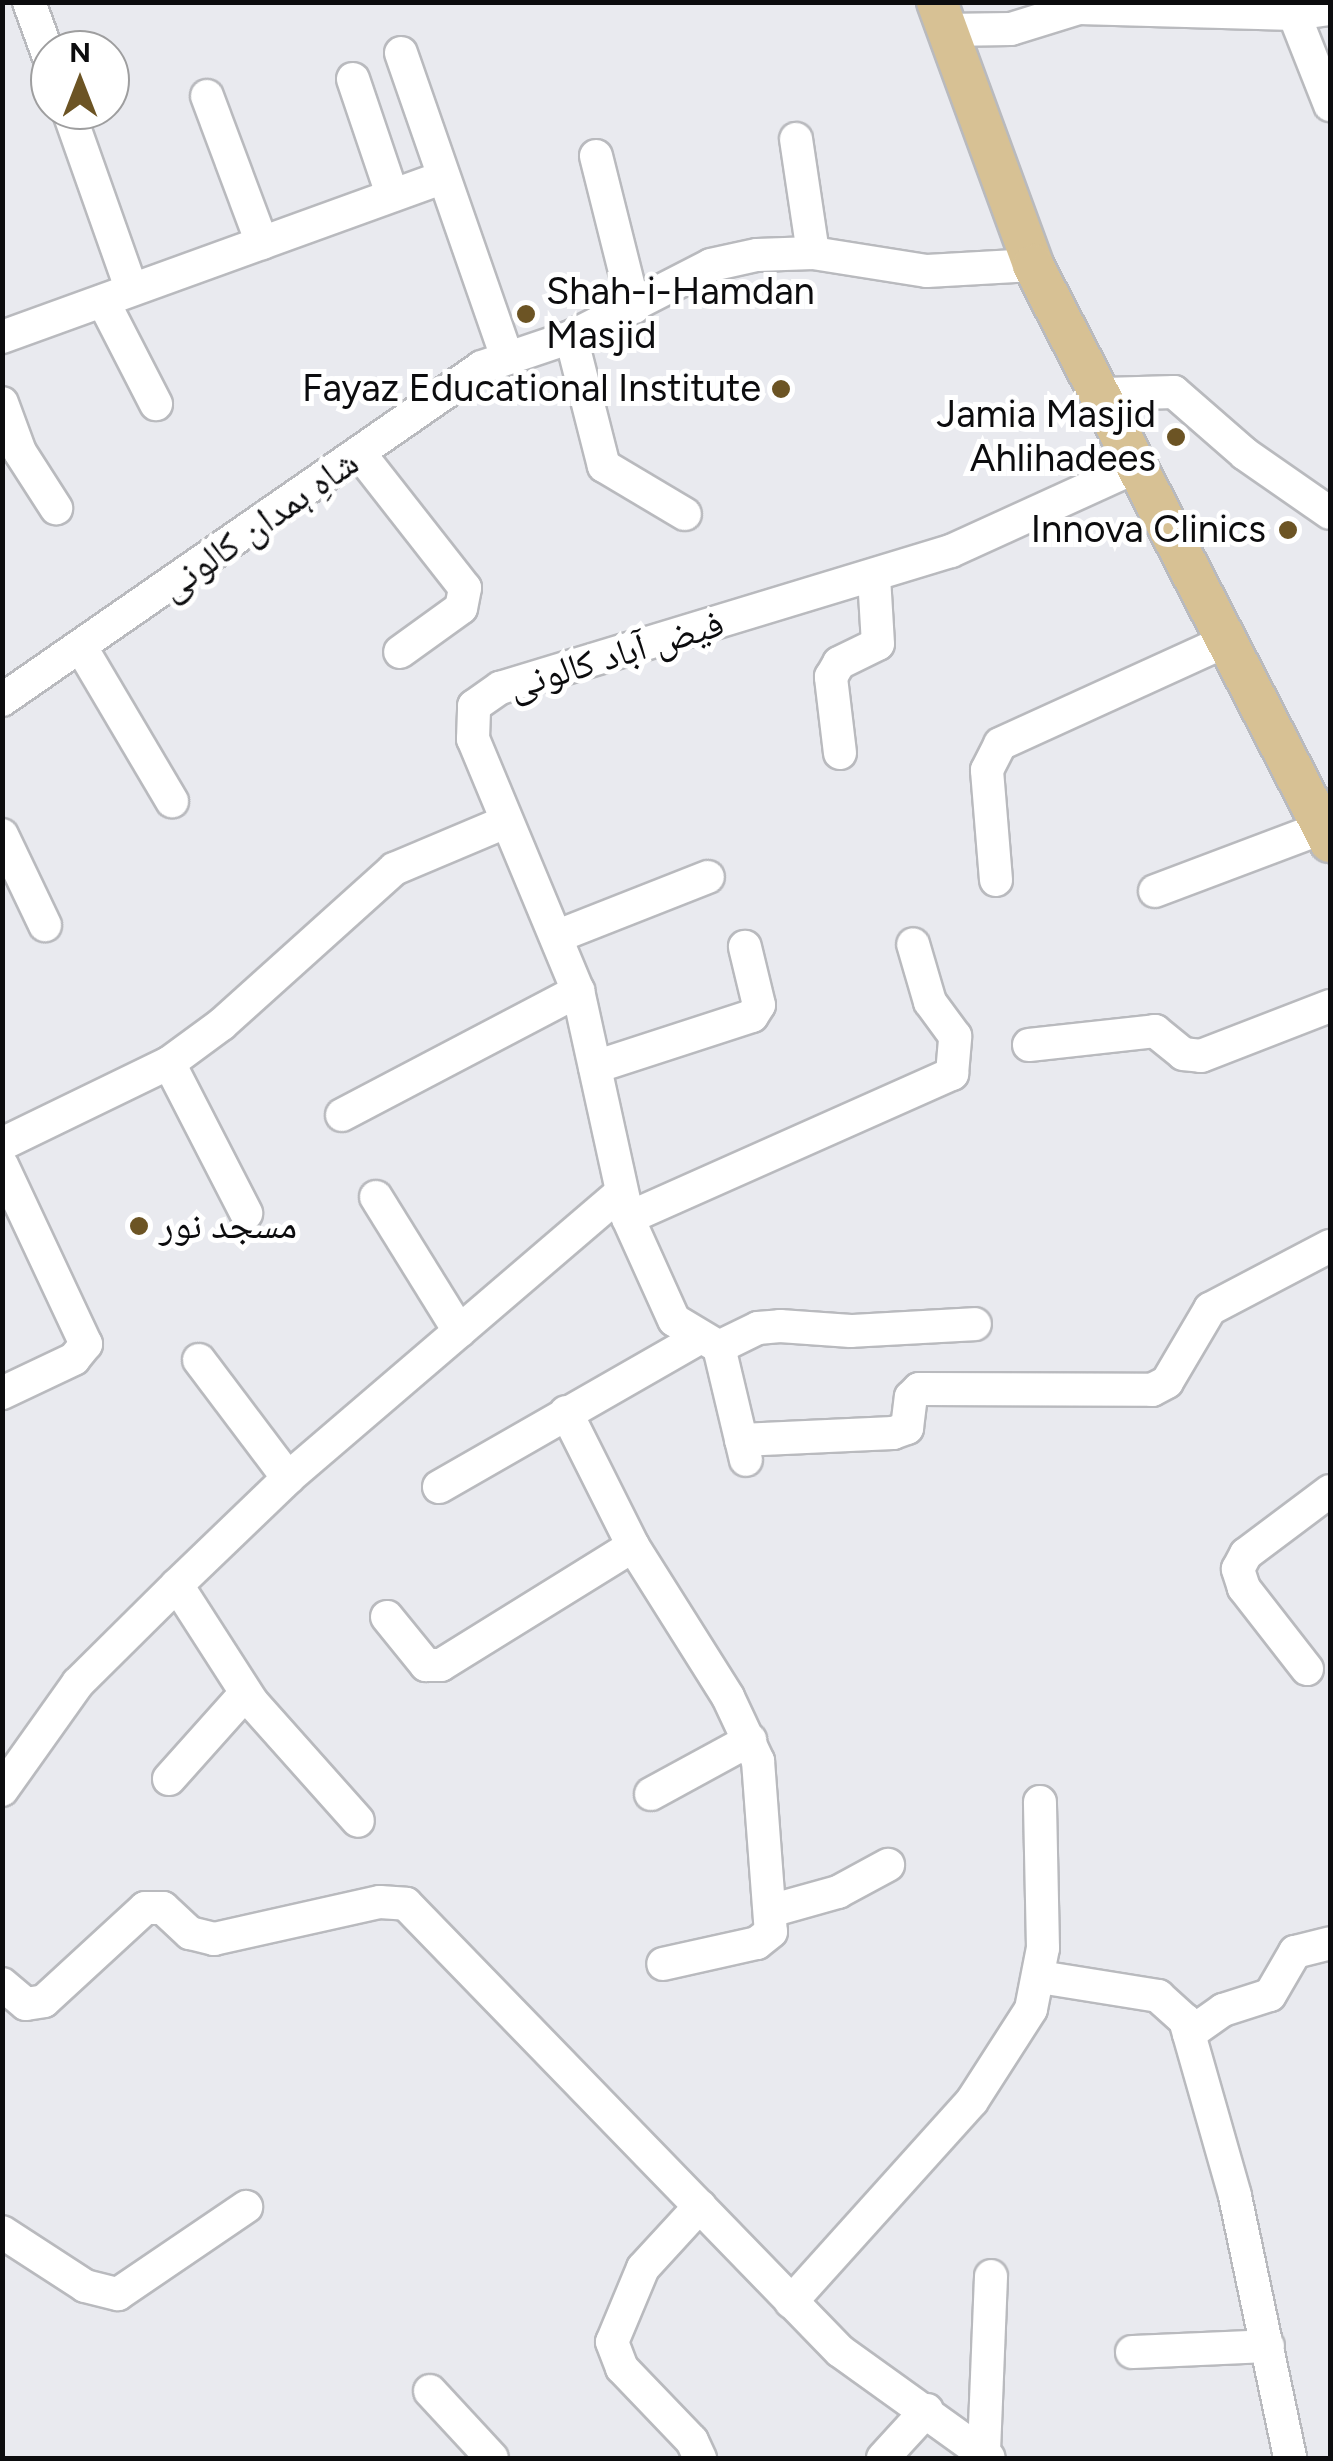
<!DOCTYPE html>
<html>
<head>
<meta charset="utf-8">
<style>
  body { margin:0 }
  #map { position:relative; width:1333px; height:2461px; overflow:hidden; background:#e9eaef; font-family:Figtree,"Noto Naskh Arabic",sans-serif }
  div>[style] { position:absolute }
  .roads { filter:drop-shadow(2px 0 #b9babe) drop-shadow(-2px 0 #b9babe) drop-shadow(0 2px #b9babe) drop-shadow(0 -2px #b9babe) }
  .minor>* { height:32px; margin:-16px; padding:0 16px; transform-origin:16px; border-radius:16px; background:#fff }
  .major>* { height:40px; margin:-20px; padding:0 20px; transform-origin:20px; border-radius:20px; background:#d7c194 }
  .dots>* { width:28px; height:28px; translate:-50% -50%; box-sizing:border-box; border:5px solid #fff; border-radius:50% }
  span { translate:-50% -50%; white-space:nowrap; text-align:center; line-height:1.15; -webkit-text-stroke:10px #fff; paint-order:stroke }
  .poi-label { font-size:38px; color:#0c0c0e }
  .left { translate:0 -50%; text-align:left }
  .right { translate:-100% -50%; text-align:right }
  .street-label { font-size:38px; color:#0c0c0e }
  .frame { position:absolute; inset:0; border:5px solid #0c0c0e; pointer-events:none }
  .north { position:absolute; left:30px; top:30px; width:100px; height:100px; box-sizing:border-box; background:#fff; border:2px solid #9e9e9f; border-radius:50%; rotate:0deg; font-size:28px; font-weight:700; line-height:40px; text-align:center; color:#0c0c0e }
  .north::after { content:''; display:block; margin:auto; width:35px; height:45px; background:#6c5424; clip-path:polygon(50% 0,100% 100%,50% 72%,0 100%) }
</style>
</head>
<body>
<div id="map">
  <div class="roads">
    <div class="minor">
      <i style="left:29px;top:2px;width:62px;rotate:70.1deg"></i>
      <i style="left:1294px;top:14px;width:98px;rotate:68.4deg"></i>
      <i style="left:945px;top:30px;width:66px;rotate:-0.9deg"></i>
      <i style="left:1011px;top:29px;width:71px;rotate:-17.2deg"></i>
      <i style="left:1079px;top:8px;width:215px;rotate:1.6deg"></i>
      <i style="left:1294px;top:14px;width:36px;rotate:-8deg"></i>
      <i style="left:401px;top:53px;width:320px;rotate:70.8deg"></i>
      <i style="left:353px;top:79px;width:121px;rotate:71.3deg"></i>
      <i style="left:207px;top:96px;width:157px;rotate:69.5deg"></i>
      <i style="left:68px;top:110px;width:189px;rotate:70.5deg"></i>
      <i style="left:796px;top:139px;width:115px;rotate:81.5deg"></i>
      <i style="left:596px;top:156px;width:156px;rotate:75.9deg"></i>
      <i style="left:103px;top:301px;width:116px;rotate:62.8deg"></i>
      <i style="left:2px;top:337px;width:467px;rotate:-19.9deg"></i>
      <i style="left:571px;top:337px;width:133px;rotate:75.7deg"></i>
      <i style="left:604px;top:466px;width:94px;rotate:30.7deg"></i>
      <i style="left:1104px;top:394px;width:70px;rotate:-1.6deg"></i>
      <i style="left:1174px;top:392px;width:94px;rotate:41.1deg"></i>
      <i style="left:1245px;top:454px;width:103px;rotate:34.8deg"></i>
      <i style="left:2px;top:403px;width:52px;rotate:69.8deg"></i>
      <i style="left:20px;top:452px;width:67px;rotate:57.3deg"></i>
      <i style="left:360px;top:454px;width:170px;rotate:51.9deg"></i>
      <i style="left:465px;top:588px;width:20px;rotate:101deg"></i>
      <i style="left:461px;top:608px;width:75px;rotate:144.2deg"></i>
      <i style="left:82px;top:649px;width:177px;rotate:59.4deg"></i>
      <i style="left:2px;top:700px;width:584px;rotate:-34.75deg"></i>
      <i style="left:482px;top:367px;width:94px;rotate:-18.6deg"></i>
      <i style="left:571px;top:337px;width:157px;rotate:-27.2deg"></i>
      <i style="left:711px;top:265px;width:47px;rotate:-12.3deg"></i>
      <i style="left:757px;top:255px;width:56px;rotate:-2deg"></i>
      <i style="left:813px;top:253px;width:115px;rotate:9deg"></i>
      <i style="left:927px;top:271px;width:106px;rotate:-3.2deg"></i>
      <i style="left:840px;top:753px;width:77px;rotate:-96.8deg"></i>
      <i style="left:831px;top:677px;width:16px;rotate:-60deg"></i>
      <i style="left:839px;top:663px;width:43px;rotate:-26deg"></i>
      <i style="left:878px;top:644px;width:67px;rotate:-93.4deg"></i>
      <i style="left:2px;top:835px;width:100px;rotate:64.5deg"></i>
      <i style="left:996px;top:880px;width:110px;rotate:-94.7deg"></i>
      <i style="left:987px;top:770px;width:29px;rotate:-63deg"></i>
      <i style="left:1000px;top:744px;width:251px;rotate:-24.5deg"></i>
      <i style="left:1155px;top:891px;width:181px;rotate:-20.7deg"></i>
      <i style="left:558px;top:936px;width:161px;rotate:-21.5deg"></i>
      <i style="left:1029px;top:1045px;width:127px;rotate:-6.3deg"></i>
      <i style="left:1155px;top:1031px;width:36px;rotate:39deg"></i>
      <i style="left:1183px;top:1054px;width:18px;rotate:6deg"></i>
      <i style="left:1201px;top:1056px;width:138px;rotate:-21.2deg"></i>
      <i style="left:169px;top:1063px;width:169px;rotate:62.8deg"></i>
      <i style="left:595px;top:1067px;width:165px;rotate:-18deg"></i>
      <i style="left:752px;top:1016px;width:13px;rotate:-58deg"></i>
      <i style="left:759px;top:1005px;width:60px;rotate:-103.6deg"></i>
      <i style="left:342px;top:1115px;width:267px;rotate:-27.7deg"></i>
      <i style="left:2px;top:1144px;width:186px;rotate:-25.9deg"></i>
      <i style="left:169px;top:1063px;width:66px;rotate:-36.3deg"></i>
      <i style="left:222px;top:1024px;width:232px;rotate:-42deg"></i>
      <i style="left:394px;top:869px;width:121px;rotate:-22.9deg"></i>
      <i style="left:2px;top:1165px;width:198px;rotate:64.9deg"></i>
      <i style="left:86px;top:1344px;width:19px;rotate:129deg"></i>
      <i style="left:74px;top:1359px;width:80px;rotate:154.7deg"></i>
      <i style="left:376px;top:1197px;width:158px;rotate:58.2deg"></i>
      <i style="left:628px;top:1218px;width:355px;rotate:-24deg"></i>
      <i style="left:952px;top:1074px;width:38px;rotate:-85deg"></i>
      <i style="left:955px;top:1036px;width:42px;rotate:-126.3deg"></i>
      <i style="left:930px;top:1002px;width:60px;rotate:-106.3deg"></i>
      <i style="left:719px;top:1347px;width:52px;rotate:-149deg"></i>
      <i style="left:674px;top:1320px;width:112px;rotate:-114.3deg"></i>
      <i style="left:628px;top:1218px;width:232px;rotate:-102.4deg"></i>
      <i style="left:578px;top:991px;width:273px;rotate:-112.6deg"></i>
      <i style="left:473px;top:739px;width:33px;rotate:-88deg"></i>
      <i style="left:474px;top:706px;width:32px;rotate:-35deg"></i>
      <i style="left:500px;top:688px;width:471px;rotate:-16.9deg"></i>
      <i style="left:951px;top:551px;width:208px;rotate:-24.5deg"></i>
      <i style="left:719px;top:1347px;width:43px;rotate:-26deg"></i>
      <i style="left:758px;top:1328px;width:22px;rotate:-5deg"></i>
      <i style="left:780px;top:1326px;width:71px;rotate:4deg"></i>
      <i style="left:851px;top:1331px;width:124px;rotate:-3.2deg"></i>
      <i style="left:719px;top:1347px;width:116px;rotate:76.6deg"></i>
      <i style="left:199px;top:1360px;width:148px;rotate:53deg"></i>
      <i style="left:566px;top:1412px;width:150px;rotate:63.4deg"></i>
      <i style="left:633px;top:1546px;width:178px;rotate:57.8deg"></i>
      <i style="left:728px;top:1697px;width:71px;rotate:64.9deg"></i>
      <i style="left:758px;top:1761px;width:171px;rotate:85.7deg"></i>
      <i style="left:771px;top:1932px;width:18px;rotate:142deg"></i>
      <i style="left:757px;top:1943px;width:96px;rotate:167.4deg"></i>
      <i style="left:741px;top:1440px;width:152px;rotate:-2.6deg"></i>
      <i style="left:893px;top:1433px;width:15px;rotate:-20deg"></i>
      <i style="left:907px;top:1428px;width:31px;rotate:-83deg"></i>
      <i style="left:911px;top:1397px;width:11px;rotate:-45deg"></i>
      <i style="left:919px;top:1389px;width:233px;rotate:0.2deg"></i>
      <i style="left:1152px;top:1390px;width:17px;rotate:-28deg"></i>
      <i style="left:1167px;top:1382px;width:85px;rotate:-59.5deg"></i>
      <i style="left:1210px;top:1309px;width:136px;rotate:-27.7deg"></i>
      <i style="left:439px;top:1487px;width:297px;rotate:-29.8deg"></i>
      <i style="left:177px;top:1585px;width:139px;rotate:57.3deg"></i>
      <i style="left:252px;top:1702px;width:159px;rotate:48.3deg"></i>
      <i style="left:387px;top:1617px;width:62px;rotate:50.9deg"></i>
      <i style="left:426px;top:1665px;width:15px"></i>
      <i style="left:441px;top:1665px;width:226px;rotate:-31.8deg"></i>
      <i style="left:1307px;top:1669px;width:103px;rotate:-127.9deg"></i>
      <i style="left:1244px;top:1588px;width:20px;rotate:-108deg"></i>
      <i style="left:1238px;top:1569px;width:17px;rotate:-62deg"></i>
      <i style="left:1246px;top:1554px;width:105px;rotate:-36.9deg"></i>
      <i style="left:169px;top:1779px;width:115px;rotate:-48.2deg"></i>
      <i style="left:2px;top:1790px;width:131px;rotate:-54.6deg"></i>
      <i style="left:78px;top:1683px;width:139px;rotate:-44.7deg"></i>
      <i style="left:177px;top:1585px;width:154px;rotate:-43.9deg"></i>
      <i style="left:288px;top:1478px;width:438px;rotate:-40.6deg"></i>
      <i style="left:651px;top:1794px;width:113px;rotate:-28.6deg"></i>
      <i style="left:770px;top:1911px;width:71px;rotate:-15.6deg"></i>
      <i style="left:838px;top:1892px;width:57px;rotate:-28.4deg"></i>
      <i style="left:1040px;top:1977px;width:120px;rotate:9.1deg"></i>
      <i style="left:1158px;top:1996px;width:36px;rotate:42deg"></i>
      <i style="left:1185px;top:2020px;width:183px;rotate:74.1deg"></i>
      <i style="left:1235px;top:2196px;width:268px;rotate:78.1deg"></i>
      <i style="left:2px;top:1984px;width:31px;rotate:40deg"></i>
      <i style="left:26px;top:2004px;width:18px;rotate:-9deg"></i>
      <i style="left:44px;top:2001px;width:137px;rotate:-42.6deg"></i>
      <i style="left:145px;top:1908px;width:18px"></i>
      <i style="left:163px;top:1908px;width:37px;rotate:43deg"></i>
      <i style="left:190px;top:1933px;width:25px;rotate:14deg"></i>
      <i style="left:214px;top:1939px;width:170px;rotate:-12.6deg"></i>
      <i style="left:380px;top:1902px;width:26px;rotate:4deg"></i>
      <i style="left:406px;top:1904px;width:623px;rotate:45.85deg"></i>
      <i style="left:840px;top:2351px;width:183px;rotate:35.7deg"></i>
      <i style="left:1189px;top:2034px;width:42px;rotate:-35.2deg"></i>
      <i style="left:1223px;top:2010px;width:49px;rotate:-17.7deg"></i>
      <i style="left:1270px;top:1995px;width:50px;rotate:-59.8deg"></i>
      <i style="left:1295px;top:1952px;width:36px;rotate:-14deg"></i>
      <i style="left:700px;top:2206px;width:84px;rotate:132.6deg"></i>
      <i style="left:643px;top:2268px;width:80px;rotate:112.7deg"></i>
      <i style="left:612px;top:2342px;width:28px;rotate:69deg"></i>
      <i style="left:622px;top:2368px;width:101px;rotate:46.2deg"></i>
      <i style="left:692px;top:2441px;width:19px;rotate:65deg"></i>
      <i style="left:2px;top:2232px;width:99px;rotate:33deg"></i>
      <i style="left:85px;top:2286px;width:34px;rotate:14deg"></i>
      <i style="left:118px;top:2294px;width:155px;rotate:-34.2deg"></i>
      <i style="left:791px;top:2302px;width:270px;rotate:-48deg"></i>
      <i style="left:972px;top:2101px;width:109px;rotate:-57.3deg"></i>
      <i style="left:1031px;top:2009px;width:62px;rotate:-78.9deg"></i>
      <i style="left:1043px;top:1948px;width:146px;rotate:-91.2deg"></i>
      <i style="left:1132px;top:2352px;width:136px;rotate:-2.5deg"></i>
      <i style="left:430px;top:2391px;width:91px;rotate:47.2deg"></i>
      <i style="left:984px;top:2451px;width:175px;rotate:-87.7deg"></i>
      <i style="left:883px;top:2458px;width:65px;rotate:-47.5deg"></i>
    </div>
    <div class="major">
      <i style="left:937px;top:2px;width:280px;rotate:69.9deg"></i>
      <i style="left:1033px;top:265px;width:649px;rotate:62.76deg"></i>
    </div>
  </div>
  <div class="dots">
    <i style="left:526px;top:314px;background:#6c5424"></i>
    <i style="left:781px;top:389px;background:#6c5424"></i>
    <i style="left:1176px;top:437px;background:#6c5424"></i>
    <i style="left:1288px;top:530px;background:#6c5424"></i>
    <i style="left:139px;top:1226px;background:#6c5424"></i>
  </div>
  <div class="poi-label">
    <span class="left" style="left:546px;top:314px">Shah-i-Hamdan<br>Masjid</span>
    <span class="right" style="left:761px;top:389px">Fayaz Educational Institute</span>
    <span class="right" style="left:1156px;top:437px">Jamia Masjid<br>Ahlihadees</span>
    <span class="right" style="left:1266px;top:530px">Innova Clinics</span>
    <span class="left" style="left:159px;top:1226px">مسجد نور</span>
  </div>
  <div class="street-label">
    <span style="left:259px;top:525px;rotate:-35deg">شاہِ ہمدان کالونی</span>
    <span style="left:616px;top:655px;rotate:-17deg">فیض آباد کالونی</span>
  </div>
  <div class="frame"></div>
  <div class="north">N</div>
</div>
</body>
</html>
